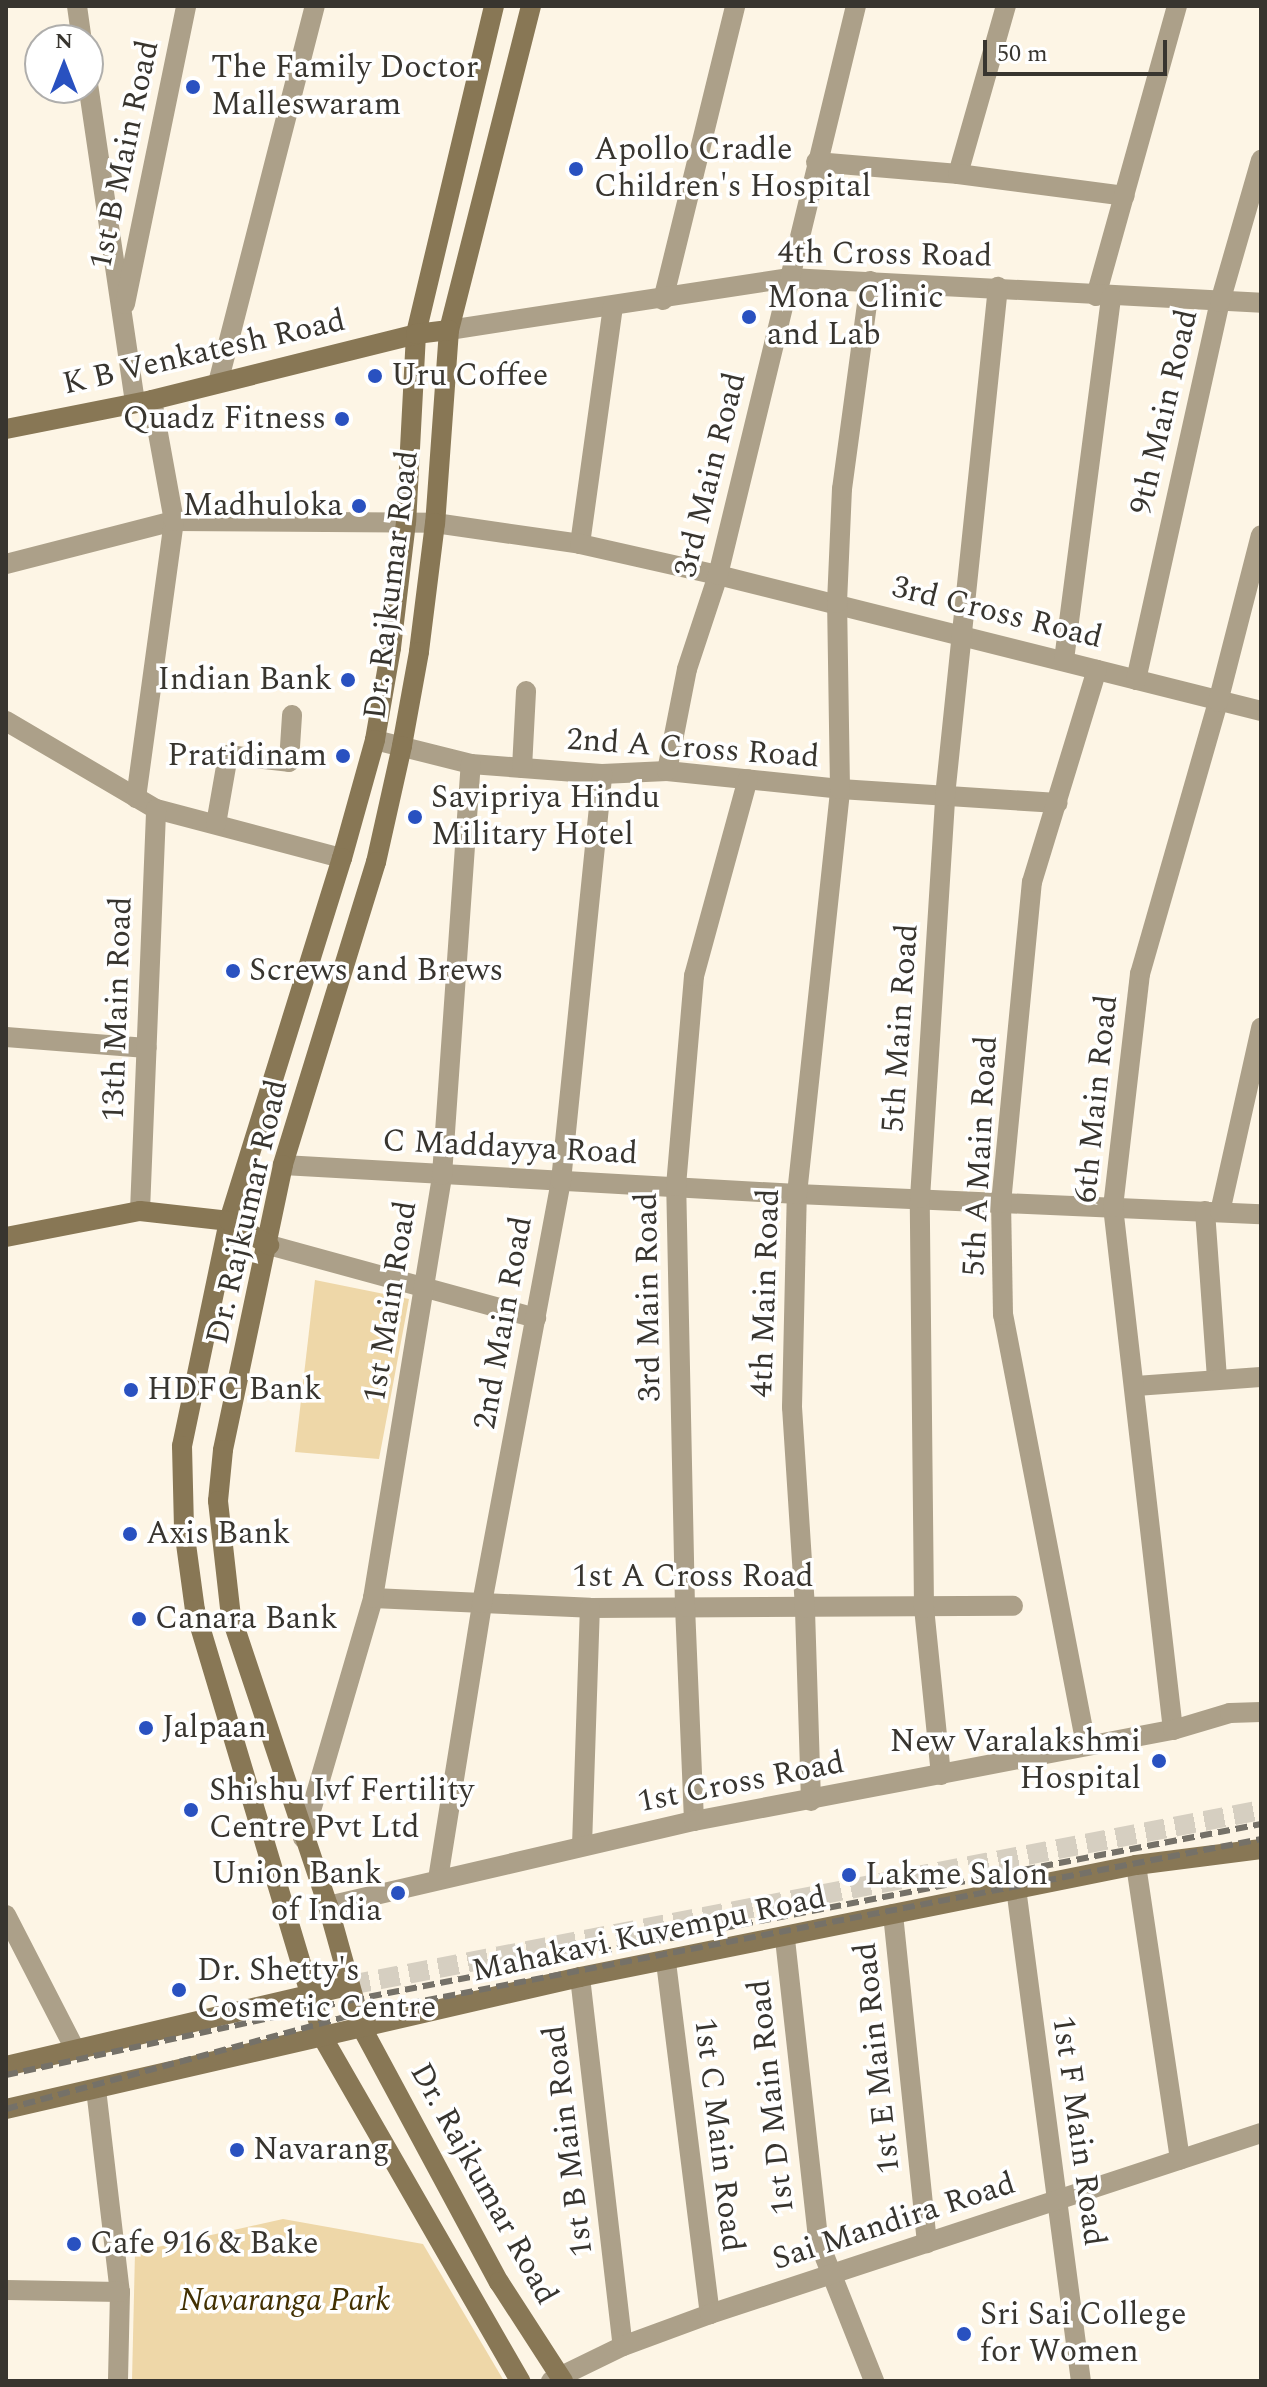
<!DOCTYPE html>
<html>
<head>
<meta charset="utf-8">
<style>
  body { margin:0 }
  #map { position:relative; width:1267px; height:2387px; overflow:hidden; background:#fdf5e5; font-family:Spectral,serif }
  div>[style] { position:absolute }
  .green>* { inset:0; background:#eed7a8 }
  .secondary-tunnel>* { height:20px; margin-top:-10px; transform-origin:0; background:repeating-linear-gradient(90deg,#d6cfc1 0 20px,transparent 0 30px) }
  .street>* { height:20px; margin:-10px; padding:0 10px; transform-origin:10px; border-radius:10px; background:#aca089 }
  .secondary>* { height:20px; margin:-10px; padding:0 10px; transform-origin:10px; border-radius:10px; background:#875 }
  .rail>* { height:6px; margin-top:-3px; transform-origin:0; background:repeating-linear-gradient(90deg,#757168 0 12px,transparent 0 18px) }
  .dots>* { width:22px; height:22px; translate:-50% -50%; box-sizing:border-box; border:4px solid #fff; border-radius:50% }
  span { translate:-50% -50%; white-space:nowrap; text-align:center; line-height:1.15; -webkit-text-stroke:7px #fff; paint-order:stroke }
  .poi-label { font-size:32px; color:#38352f }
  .left { translate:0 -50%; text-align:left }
  .right { translate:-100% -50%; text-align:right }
  .street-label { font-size:32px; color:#38352f }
  .park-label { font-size:32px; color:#433102; font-style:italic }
  .frame { position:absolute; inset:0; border:8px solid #38352f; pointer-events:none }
  .north { position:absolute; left:24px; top:24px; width:80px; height:80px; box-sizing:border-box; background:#fff; border:2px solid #afaeac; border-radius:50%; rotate:0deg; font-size:22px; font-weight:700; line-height:32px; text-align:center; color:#38352f }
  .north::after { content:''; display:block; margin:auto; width:28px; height:36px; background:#2951c0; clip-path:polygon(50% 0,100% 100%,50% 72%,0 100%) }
  .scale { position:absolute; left:983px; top:40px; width:184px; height:36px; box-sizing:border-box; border:4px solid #38352f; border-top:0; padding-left:10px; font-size:24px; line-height:28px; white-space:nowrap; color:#38352f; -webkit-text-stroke:6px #fff; paint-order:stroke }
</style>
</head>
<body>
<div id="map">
  <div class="green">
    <i style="clip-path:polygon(315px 1280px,409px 1299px,379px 1459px,295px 1452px)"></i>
    <i style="clip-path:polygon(283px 2219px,423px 2244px,504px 2381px,132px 2381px,135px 2252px)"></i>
  </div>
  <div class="secondary-tunnel">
    <i style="left:350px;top:1985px;width:928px;rotate:-10.87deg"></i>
  </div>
  <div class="street">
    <i style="left:77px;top:6px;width:34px;rotate:82deg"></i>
    <i style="left:88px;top:84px;width:321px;rotate:81.6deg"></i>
    <i style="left:816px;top:162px;width:143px;rotate:4.8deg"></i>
    <i style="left:958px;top:174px;width:175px;rotate:-74.1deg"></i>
    <i style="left:958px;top:174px;width:168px;rotate:7.5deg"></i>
    <i style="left:1096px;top:296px;width:301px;rotate:-74.4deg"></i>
    <i style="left:663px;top:300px;width:303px;rotate:-76.2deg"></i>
    <i style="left:125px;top:304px;width:304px;rotate:-78.4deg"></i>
    <i style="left:449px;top:330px;width:345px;rotate:-8.7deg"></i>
    <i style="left:790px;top:278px;width:472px;rotate:3deg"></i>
    <i style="left:218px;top:383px;width:389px;rotate:-75.6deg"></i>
    <i style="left:580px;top:544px;width:239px;rotate:-82.1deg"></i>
    <i style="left:6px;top:564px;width:173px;rotate:-14.4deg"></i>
    <i style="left:174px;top:521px;width:261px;rotate:0.4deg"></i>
    <i style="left:435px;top:523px;width:147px;rotate:8.2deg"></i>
    <i style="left:580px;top:544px;width:141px;rotate:12.7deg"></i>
    <i style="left:718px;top:575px;width:560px;rotate:14.06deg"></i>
    <i style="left:1064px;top:660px;width:366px;rotate:-82.6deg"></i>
    <i style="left:1136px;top:680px;width:387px;rotate:-77.5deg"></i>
    <i style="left:1220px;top:302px;width:148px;rotate:-73.9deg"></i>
    <i style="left:6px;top:721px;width:174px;rotate:30.4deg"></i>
    <i style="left:156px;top:809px;width:192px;rotate:14.8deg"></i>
    <i style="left:375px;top:740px;width:99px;rotate:14deg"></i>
    <i style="left:471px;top:764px;width:131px;rotate:4.4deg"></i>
    <i style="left:602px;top:774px;width:65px;rotate:-2.6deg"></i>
    <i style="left:667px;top:771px;width:174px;rotate:5.9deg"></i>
    <i style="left:840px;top:789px;width:218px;rotate:3.7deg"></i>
    <i style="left:522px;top:768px;width:77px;rotate:-87deg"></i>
    <i style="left:667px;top:771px;width:104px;rotate:-78.9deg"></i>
    <i style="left:687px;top:669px;width:99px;rotate:-71.7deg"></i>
    <i style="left:718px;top:575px;width:585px;rotate:-76.37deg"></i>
    <i style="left:136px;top:798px;width:280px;rotate:-82.2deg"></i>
    <i style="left:174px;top:521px;width:123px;rotate:-100.3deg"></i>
    <i style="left:216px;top:824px;width:70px;rotate:-80.1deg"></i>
    <i style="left:228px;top:755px;width:61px;rotate:6.5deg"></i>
    <i style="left:289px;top:762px;width:47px;rotate:-86.3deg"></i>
    <i style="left:6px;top:1037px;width:141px;rotate:4.5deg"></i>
    <i style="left:283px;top:1165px;width:515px;rotate:3.23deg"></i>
    <i style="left:797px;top:1194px;width:464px;rotate:2.5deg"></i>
    <i style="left:140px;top:1211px;width:402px;rotate:-87.7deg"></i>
    <i style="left:1205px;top:1211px;width:166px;rotate:85.9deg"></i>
    <i style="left:1220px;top:1212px;width:189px;rotate:-77.4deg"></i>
    <i style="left:269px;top:1245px;width:277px;rotate:15.3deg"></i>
    <i style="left:1136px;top:1386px;width:125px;rotate:-4.1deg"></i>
    <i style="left:373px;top:1598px;width:217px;rotate:2.6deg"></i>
    <i style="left:590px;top:1608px;width:423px;rotate:-0.3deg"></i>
    <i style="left:1173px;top:1730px;width:526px;rotate:-96.54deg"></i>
    <i style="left:1113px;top:1207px;width:235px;rotate:-83.4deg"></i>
    <i style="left:1140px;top:974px;width:283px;rotate:-74deg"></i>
    <i style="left:1218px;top:702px;width:172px;rotate:-75.6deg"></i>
    <i style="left:1086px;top:1745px;width:438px;rotate:-100.9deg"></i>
    <i style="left:1003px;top:1315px;width:112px;rotate:-91deg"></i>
    <i style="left:1001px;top:1203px;width:322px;rotate:-84.5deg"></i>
    <i style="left:1032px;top:882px;width:222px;rotate:-73deg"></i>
    <i style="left:941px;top:1775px;width:168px;rotate:-95.8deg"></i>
    <i style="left:924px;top:1608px;width:410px;rotate:-90.6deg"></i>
    <i style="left:920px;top:1198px;width:403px;rotate:-86.4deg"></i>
    <i style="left:945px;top:796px;width:512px;rotate:-84.06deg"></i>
    <i style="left:811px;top:1801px;width:193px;rotate:-91.8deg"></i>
    <i style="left:805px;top:1608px;width:201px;rotate:-93.7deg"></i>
    <i style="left:792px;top:1407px;width:213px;rotate:-88.7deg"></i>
    <i style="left:797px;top:1194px;width:407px;rotate:-83.9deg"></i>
    <i style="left:840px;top:789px;width:186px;rotate:-90.9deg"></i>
    <i style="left:837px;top:603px;width:114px;rotate:-87.5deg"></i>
    <i style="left:842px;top:489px;width:210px;rotate:-82.3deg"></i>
    <i style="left:694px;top:1821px;width:214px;rotate:-92.4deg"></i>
    <i style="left:685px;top:1607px;width:421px;rotate:-91.2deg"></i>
    <i style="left:676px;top:1186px;width:211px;rotate:-85.1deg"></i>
    <i style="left:694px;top:976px;width:204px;rotate:-74.7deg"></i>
    <i style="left:303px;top:1838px;width:250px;rotate:-73.7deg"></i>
    <i style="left:373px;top:1598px;width:429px;rotate:-80.7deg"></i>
    <i style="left:442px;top:1175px;width:412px;rotate:-86deg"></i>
    <i style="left:582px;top:1846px;width:238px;rotate:-88.1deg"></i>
    <i style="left:1136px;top:1865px;width:298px;rotate:81.5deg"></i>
    <i style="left:438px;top:1879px;width:279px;rotate:-80.9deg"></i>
    <i style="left:482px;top:1603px;width:429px;rotate:-79.4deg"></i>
    <i style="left:561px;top:1181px;width:409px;rotate:-84.2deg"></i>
    <i style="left:1016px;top:1888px;width:497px;rotate:82.5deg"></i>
    <i style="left:328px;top:1906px;width:376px;rotate:-13.1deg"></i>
    <i style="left:694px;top:1821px;width:488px;rotate:-10.8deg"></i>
    <i style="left:1173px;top:1730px;width:59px;rotate:-16.6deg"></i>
    <i style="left:1230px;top:1713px;width:31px;rotate:-2deg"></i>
    <i style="left:893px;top:1914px;width:331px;rotate:84.1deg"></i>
    <i style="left:6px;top:1915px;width:151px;rotate:62.8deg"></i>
    <i style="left:785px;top:1939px;width:303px;rotate:83.7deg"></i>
    <i style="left:818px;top:2240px;width:152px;rotate:68.3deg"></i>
    <i style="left:666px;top:1962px;width:355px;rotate:82.9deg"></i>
    <i style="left:580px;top:1977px;width:371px;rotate:83.4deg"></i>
    <i style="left:96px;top:2089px;width:204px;rotate:83.3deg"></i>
    <i style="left:120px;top:2292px;width:89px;rotate:91.3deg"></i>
    <i style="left:6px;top:2290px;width:114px;rotate:1deg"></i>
    <i style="left:551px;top:2381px;width:80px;rotate:-25.9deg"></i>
    <i style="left:623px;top:2346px;width:93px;rotate:-20.2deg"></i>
    <i style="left:710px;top:2314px;width:580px;rotate:-18.19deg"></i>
  </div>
  <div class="secondary">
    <i style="left:494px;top:6px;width:337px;rotate:103.4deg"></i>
    <i style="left:416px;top:334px;width:188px;rotate:93deg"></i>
    <i style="left:406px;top:522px;width:127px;rotate:96.8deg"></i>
    <i style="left:391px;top:648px;width:93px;rotate:99.9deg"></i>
    <i style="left:375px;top:740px;width:123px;rotate:105.6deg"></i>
    <i style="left:342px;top:858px;width:380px;rotate:107.3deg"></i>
    <i style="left:229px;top:1221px;width:230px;rotate:101.8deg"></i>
    <i style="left:182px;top:1446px;width:83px;rotate:88.6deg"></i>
    <i style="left:184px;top:1529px;width:82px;rotate:82.3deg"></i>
    <i style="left:195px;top:1610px;width:447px;rotate:73.3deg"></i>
    <i style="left:323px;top:2038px;width:396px;rotate:60.1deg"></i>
    <i style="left:531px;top:6px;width:334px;rotate:104.2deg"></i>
    <i style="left:449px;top:330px;width:194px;rotate:94.1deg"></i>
    <i style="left:435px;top:523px;width:130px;rotate:97.1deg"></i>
    <i style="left:419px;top:652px;width:96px;rotate:100.3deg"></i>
    <i style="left:402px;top:746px;width:119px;rotate:102.6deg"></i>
    <i style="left:376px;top:862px;width:317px;rotate:107.1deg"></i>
    <i style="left:283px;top:1165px;width:291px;rotate:101.9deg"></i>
    <i style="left:223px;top:1450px;width:51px;rotate:95.6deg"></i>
    <i style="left:218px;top:1501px;width:116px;rotate:83.6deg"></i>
    <i style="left:231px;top:1616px;width:306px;rotate:71.5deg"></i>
    <i style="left:328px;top:1906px;width:127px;rotate:74.4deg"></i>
    <i style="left:362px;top:2028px;width:289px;rotate:61.7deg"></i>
    <i style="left:499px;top:2282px;width:118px;rotate:57.1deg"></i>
    <i style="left:6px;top:429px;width:149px;rotate:-11.2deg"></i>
    <i style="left:152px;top:400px;width:272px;rotate:-14deg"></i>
    <i style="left:416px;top:334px;width:33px;rotate:-7deg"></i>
    <i style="left:6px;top:1237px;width:136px;rotate:-11deg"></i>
    <i style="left:140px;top:1211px;width:90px;rotate:6.4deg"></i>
    <i style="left:229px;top:1221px;width:47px;rotate:31deg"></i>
    <i style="left:6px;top:2066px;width:353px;rotate:-13.2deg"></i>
    <i style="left:6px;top:2109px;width:589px;rotate:-12.95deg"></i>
    <i style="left:580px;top:1977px;width:567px;rotate:-11.39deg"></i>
    <i style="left:1136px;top:1865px;width:126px;rotate:-7.3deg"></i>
  </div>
  <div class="rail">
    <i style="left:6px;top:2075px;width:354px;rotate:-12.2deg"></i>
    <i style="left:352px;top:2000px;width:926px;rotate:-10.96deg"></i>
    <i style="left:6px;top:2109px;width:362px;rotate:-15.2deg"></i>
    <i style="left:355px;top:2014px;width:923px;rotate:-10.93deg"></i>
  </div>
  <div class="dots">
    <i style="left:193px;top:87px;background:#2951c0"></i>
    <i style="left:576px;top:169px;background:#2951c0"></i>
    <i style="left:749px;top:317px;background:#2951c0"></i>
    <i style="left:375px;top:376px;background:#2951c0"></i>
    <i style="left:342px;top:419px;background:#2951c0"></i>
    <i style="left:359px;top:506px;background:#2951c0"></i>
    <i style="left:348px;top:680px;background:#2951c0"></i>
    <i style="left:343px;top:756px;background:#2951c0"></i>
    <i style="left:415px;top:817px;background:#2951c0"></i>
    <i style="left:233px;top:971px;background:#2951c0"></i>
    <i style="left:131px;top:1390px;background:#2951c0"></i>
    <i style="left:130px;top:1534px;background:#2951c0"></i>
    <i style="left:139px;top:1619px;background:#2951c0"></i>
    <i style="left:146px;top:1728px;background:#2951c0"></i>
    <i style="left:1159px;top:1761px;background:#2951c0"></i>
    <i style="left:191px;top:1810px;background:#2951c0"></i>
    <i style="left:849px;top:1875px;background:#2951c0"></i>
    <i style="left:398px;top:1893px;background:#2951c0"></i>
    <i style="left:179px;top:1990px;background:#2951c0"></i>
    <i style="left:237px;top:2150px;background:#2951c0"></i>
    <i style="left:74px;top:2244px;background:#2951c0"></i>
    <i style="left:964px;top:2334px;background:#2951c0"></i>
  </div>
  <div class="poi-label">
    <span class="left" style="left:211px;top:87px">The Family Doctor<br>Malleswaram</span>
    <span class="left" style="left:594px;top:169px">Apollo Cradle<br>Children's Hospital</span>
    <span class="left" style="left:767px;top:317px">Mona Clinic<br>and Lab</span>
    <span class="left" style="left:391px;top:376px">Uru Coffee</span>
    <span class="right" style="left:326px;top:419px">Quadz Fitness</span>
    <span class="right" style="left:343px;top:506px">Madhuloka</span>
    <span class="right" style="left:332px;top:680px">Indian Bank</span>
    <span class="right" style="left:327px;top:756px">Pratidinam</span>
    <span class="left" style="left:431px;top:817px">Savipriya Hindu<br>Military Hotel</span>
    <span class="left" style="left:249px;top:971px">Screws and Brews</span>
    <span class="left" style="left:147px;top:1390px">HDFC Bank</span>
    <span class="left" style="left:146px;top:1534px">Axis Bank</span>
    <span class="left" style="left:155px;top:1619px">Canara Bank</span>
    <span class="left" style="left:162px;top:1728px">Jalpaan</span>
    <span class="right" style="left:1141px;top:1761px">New Varalakshmi<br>Hospital</span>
    <span class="left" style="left:209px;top:1810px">Shishu Ivf Fertility<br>Centre Pvt Ltd</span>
    <span class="right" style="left:382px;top:1893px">Union Bank<br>of India</span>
    <span class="left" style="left:865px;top:1875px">Lakme Salon</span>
    <span class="left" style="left:197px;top:1990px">Dr. Shetty's<br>Cosmetic Centre</span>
    <span class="left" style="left:253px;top:2150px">Navarang</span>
    <span class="left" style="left:90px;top:2244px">Cafe 916 &amp; Bake</span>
    <span class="left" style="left:980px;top:2334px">Sri Sai College<br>for Women</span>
  </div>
  <div class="street-label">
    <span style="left:125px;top:155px;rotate:-78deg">1st B Main Road</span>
    <span style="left:885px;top:255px;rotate:1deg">4th Cross Road</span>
    <span style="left:204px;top:353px;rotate:-13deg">K B Venkatesh Road</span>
    <span style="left:1165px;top:412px;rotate:-77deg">9th Main Road</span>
    <span style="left:711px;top:475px;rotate:-76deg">3rd Main Road</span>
    <span style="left:392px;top:585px;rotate:-83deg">Dr. Rajkumar Road</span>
    <span style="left:997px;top:613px;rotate:14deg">3rd Cross Road</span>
    <span style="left:693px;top:749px;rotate:4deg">2nd A Cross Road</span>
    <span style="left:118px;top:1009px;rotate:-88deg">13th Main Road</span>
    <span style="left:901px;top:1028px;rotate:-86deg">5th Main Road</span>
    <span style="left:1097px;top:1099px;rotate:-84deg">6th Main Road</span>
    <span style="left:510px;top:1148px;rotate:3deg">C Maddayya Road</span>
    <span style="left:981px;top:1156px;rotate:-87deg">5th A Main Road</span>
    <span style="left:248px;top:1212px;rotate:-77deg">Dr. Rajkumar Road</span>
    <span style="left:766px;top:1293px;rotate:-88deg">4th Main Road</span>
    <span style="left:649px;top:1297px;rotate:-91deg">3rd Main Road</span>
    <span style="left:391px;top:1302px;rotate:-81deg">1st Main Road</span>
    <span style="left:504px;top:1323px;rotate:-80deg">2nd Main Road</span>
    <span style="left:693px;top:1577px">1st A Cross Road</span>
    <span style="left:741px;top:1783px;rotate:-11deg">1st Cross Road</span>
    <span style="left:649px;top:1935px;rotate:-12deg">Mahakavi Kuvempu Road</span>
    <span style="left:878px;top:2058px;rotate:-96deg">1st E Main Road</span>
    <span style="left:772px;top:2097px;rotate:-96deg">1st D Main Road</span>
    <span style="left:1078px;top:2131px;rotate:82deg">1st F Main Road</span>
    <span style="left:718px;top:2135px;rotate:83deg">1st C Main Road</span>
    <span style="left:569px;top:2141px;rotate:-97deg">1st B Main Road</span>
    <span style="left:483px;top:2184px;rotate:61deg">Dr. Rajkumar Road</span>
    <span style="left:894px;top:2222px;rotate:-18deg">Sai Mandira Road</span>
  </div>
  <div class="park-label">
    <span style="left:285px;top:2301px">Navaranga Park</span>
  </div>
  <div class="frame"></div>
  <div class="north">N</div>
  <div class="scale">50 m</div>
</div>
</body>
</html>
